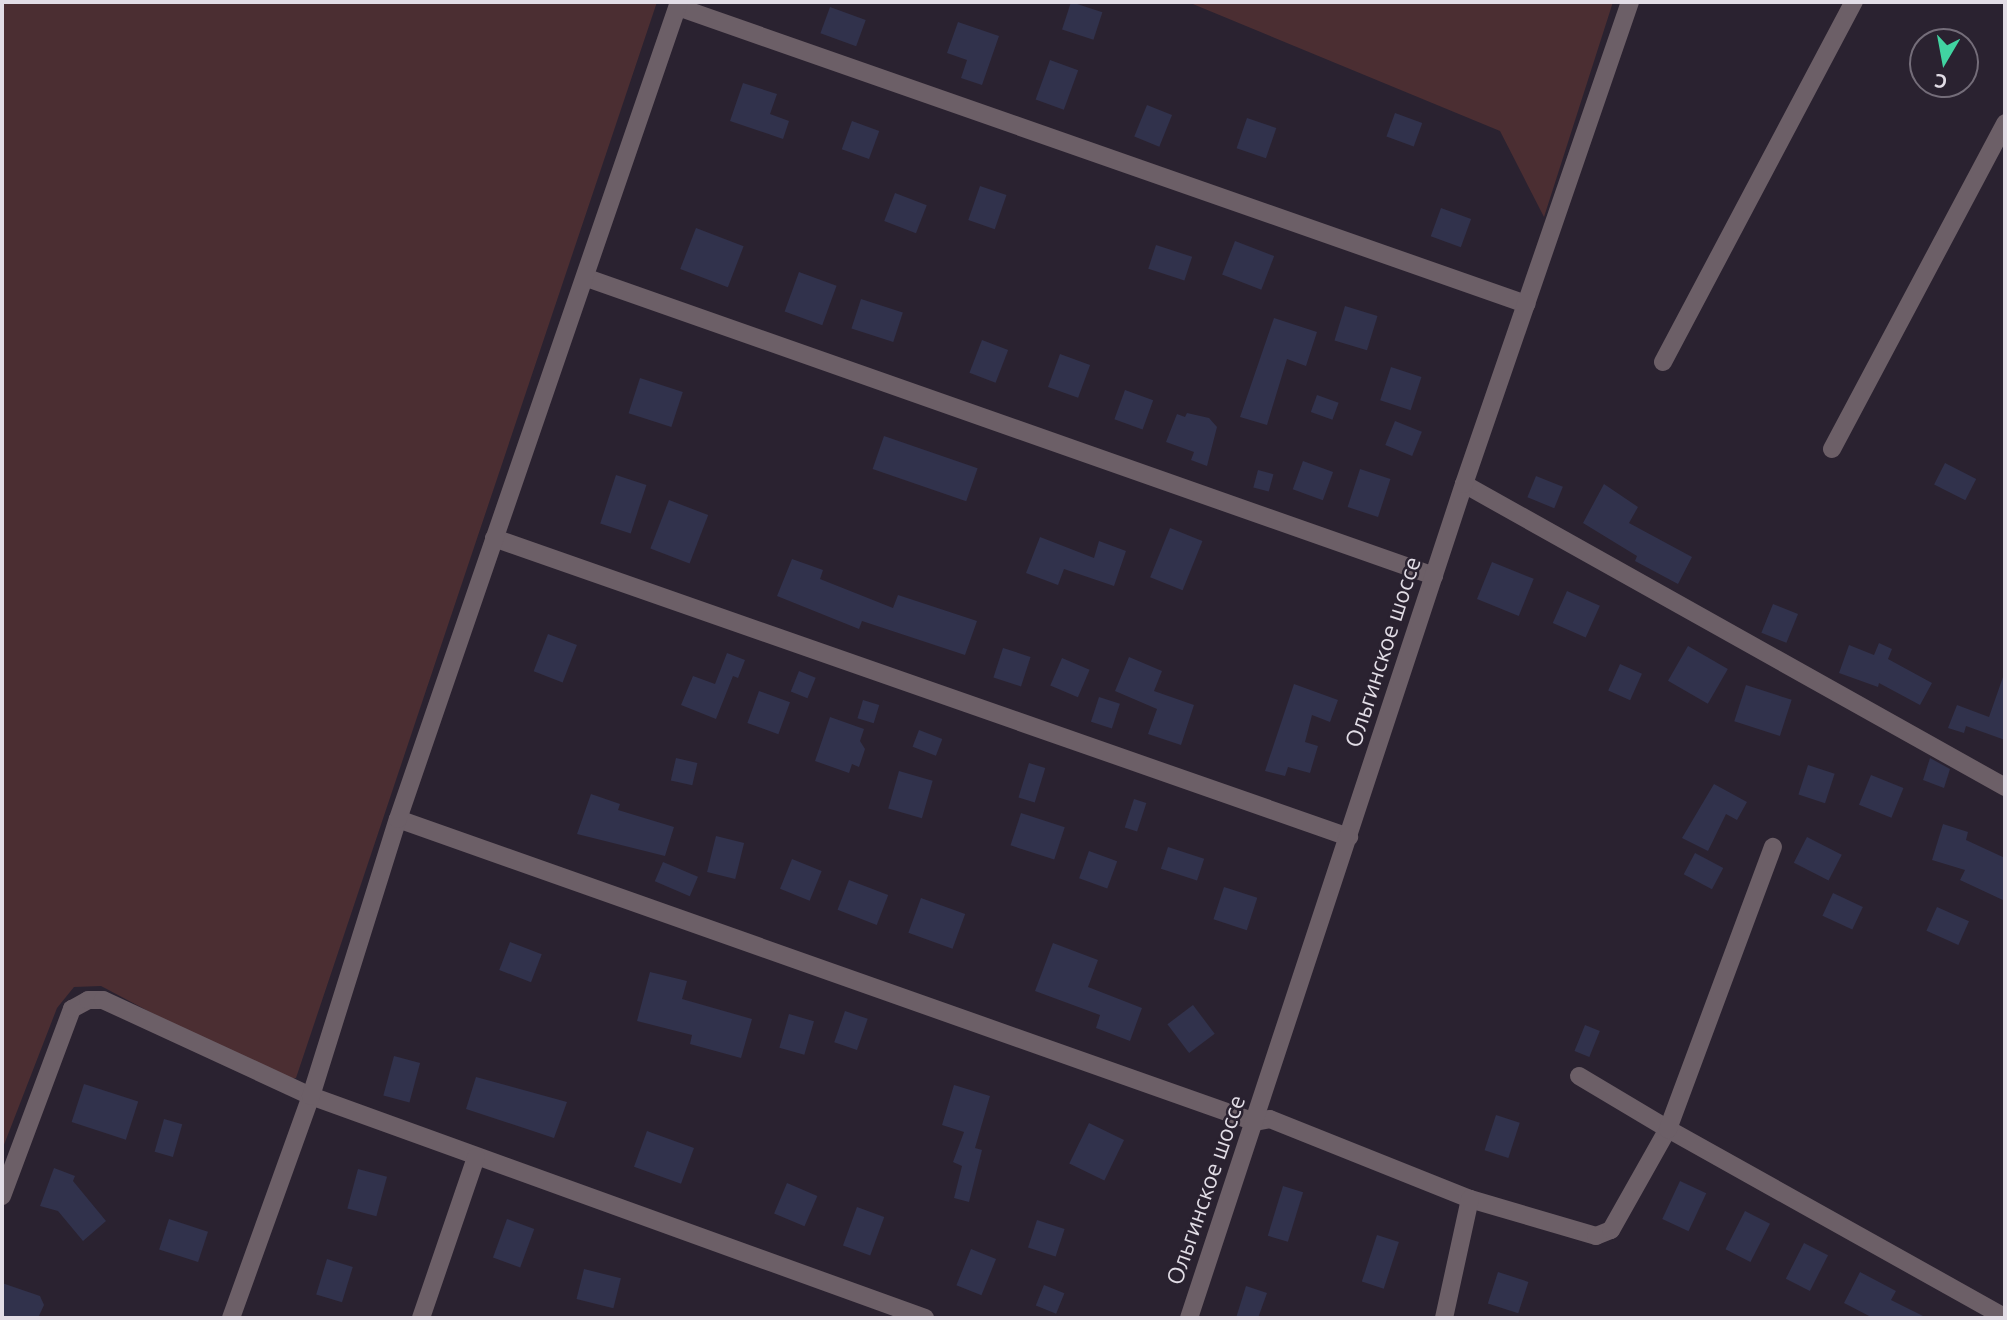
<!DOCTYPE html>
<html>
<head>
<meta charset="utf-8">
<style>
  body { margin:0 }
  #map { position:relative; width:2007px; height:1320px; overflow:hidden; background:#2a2230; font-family:Ubuntu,sans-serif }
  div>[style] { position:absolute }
  .green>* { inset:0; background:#4b2e32 }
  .building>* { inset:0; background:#31324c; transform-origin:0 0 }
  .minor>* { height:18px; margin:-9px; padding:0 9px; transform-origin:9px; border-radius:9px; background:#6c5f67 }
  span { translate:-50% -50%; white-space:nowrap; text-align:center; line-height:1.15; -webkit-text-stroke:5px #2a2230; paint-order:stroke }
  .street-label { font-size:23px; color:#e2dde6 }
  .frame { position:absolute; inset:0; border:4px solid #e2dde6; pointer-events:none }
  .north { position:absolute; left:1909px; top:28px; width:70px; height:70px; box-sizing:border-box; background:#2a2230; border:2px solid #746d79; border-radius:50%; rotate:190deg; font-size:19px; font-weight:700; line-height:28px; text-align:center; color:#e2dde6 }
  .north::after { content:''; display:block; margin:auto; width:24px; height:32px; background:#41d4a1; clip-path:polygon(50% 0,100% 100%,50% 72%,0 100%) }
</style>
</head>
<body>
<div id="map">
  <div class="green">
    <i style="clip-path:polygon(2px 2px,657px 2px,296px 1078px,278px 1080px,101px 986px,74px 987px,57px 1008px,2px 1150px)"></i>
    <i style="clip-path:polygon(1188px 2px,1613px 2px,1544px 217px,1500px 131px)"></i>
  </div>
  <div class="building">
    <i style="left:1071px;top:2px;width:33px;height:29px;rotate:18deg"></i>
    <i style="left:830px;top:7px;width:38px;height:28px;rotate:20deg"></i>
    <i style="clip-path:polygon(958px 22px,999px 36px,982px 85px,961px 78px,967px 60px,947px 53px)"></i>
    <i style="left:1050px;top:60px;width:30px;height:42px;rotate:20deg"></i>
    <i style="clip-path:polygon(743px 83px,777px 94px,770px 114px,789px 121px,783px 139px,730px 121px)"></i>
    <i style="left:1147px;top:105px;width:27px;height:34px;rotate:22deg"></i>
    <i style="left:1395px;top:113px;width:29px;height:25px;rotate:20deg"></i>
    <i style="left:1247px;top:118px;width:31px;height:32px;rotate:19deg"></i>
    <i style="left:852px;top:121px;width:29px;height:30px;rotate:20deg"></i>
    <i style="left:980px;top:186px;width:28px;height:36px;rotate:19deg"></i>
    <i style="left:895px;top:193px;width:34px;height:30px;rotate:21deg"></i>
    <i style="left:1441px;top:208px;width:32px;height:30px;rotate:20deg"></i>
    <i style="left:696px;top:228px;width:51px;height:44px;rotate:21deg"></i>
    <i style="left:1235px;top:241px;width:42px;height:36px;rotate:21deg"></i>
    <i style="left:1156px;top:245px;width:38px;height:25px;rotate:18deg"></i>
    <i style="left:799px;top:272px;width:40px;height:42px;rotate:20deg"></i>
    <i style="left:861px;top:299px;width:44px;height:31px;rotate:18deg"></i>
    <i style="left:1345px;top:306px;width:34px;height:36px;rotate:17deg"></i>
    <i style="clip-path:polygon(1274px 318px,1317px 332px,1306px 366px,1287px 359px,1267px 425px,1240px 417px)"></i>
    <i style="left:982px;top:340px;width:28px;height:35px;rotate:21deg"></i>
    <i style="left:1060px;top:354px;width:32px;height:35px;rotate:20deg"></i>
    <i style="left:1391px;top:367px;width:32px;height:35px;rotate:18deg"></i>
    <i style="left:640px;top:378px;width:45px;height:37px;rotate:18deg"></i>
    <i style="left:1125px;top:390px;width:30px;height:31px;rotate:20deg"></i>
    <i style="left:1317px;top:395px;width:23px;height:18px;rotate:20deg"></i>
    <i style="clip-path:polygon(1187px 413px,1209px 418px,1217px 427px,1207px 466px,1191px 460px,1194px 452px,1166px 442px,1177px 414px,1185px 417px)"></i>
    <i style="left:1395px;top:421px;width:29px;height:26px;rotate:22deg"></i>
    <i style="left:884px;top:436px;width:99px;height:35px;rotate:19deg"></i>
    <i style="left:1303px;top:461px;width:32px;height:30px;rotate:20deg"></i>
    <i style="left:1945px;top:463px;width:35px;height:24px;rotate:27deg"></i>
    <i style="left:1360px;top:469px;width:32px;height:40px;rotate:18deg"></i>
    <i style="left:1258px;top:470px;width:16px;height:18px;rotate:15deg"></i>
    <i style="left:616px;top:475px;width:32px;height:51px;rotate:18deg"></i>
    <i style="left:1536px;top:476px;width:29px;height:23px;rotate:22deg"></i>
    <i style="clip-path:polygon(1604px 484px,1638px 507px,1629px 523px,1692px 557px,1678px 584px,1635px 561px,1637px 556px,1583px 523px)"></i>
    <i style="left:669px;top:500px;width:42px;height:52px;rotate:21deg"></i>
    <i style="left:1170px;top:528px;width:35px;height:53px;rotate:22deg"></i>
    <i style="clip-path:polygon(1040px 537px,1094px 558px,1099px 541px,1126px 551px,1114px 586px,1064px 569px,1058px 585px,1026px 573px)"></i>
    <i style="clip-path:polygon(792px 559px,823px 570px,820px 579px,893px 608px,898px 595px,977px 621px,965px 655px,862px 621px,859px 629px,777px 596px)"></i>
    <i style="left:1492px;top:562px;width:45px;height:40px;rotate:22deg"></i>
    <i style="left:1567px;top:591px;width:36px;height:35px;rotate:24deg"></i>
    <i style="left:1773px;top:604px;width:27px;height:31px;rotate:22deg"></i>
    <i style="left:548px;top:634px;width:31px;height:40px;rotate:21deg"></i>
    <i style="clip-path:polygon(1879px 643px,1892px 649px,1888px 659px,1932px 683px,1920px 705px,1879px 683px,1878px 687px,1839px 673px,1849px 645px,1874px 655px)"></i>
    <i style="left:1688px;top:646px;width:46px;height:40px;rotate:30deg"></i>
    <i style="left:1003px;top:648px;width:29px;height:31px;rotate:18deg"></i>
    <i style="clip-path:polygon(727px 653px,745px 660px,738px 678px,733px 676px,716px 719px,681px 705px,693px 676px,715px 684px)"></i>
    <i style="clip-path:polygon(1129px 657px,1162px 671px,1154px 691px,1194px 705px,1181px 745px,1148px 734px,1157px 709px,1115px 691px)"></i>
    <i style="left:1062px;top:658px;width:30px;height:30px;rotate:23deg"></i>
    <i style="left:1620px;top:664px;width:24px;height:29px;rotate:24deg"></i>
    <i style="left:799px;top:671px;width:18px;height:22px;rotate:22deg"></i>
    <i style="clip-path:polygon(2003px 677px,2005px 740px,1966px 726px,1964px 733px,1948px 728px,1957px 705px,1989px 717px)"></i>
    <i style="clip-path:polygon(1294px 684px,1338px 700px,1330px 722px,1312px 715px,1305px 742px,1318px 746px,1310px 773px,1288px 767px,1285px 776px,1265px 771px)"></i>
    <i style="left:1746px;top:685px;width:48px;height:38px;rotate:18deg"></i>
    <i style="left:759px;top:691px;width:33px;height:34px;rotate:20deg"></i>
    <i style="left:1099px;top:697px;width:22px;height:26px;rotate:18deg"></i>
    <i style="left:863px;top:700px;width:17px;height:19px;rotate:17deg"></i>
    <i style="clip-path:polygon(830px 717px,864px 729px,860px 741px,865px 749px,859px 767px,852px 764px,849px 773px,815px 761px)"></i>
    <i style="left:919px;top:730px;width:25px;height:18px;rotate:21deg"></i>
    <i style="left:676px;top:758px;width:22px;height:23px;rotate:13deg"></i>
    <i style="clip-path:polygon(1930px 758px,1950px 769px,1944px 788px,1923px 780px)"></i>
    <i style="left:1029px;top:763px;width:17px;height:36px;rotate:17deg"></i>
    <i style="left:1808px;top:765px;width:28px;height:31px;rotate:18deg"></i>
    <i style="left:899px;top:771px;width:35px;height:39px;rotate:16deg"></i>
    <i style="left:1871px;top:775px;width:35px;height:32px;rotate:22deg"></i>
    <i style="clip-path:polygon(1714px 784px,1747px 802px,1737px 820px,1726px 814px,1708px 851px,1682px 838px)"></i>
    <i style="clip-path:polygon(591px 794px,620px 804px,618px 810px,674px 827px,665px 856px,577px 834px)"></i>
    <i style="left:1134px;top:799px;width:13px;height:30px;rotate:18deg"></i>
    <i style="left:1021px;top:813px;width:46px;height:34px;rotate:18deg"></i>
    <i style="clip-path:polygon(1943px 824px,1968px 832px,1966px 840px,2005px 858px,2005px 901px,1960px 880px,1965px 870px,1932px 860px)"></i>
    <i style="left:716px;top:836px;width:29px;height:37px;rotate:14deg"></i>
    <i style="left:1807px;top:837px;width:39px;height:29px;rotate:27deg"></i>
    <i style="left:1168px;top:847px;width:38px;height:23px;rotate:18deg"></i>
    <i style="left:1089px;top:851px;width:30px;height:29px;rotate:20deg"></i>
    <i style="left:1695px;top:853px;width:32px;height:24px;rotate:28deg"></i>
    <i style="left:792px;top:859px;width:32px;height:32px;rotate:22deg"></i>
    <i style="left:663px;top:862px;width:38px;height:21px;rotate:23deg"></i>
    <i style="left:849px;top:880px;width:42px;height:32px;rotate:21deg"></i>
    <i style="left:1224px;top:887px;width:35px;height:34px;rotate:18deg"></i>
    <i style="left:1833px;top:893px;width:33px;height:25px;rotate:25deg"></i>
    <i style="left:921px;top:898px;width:47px;height:37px;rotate:20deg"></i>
    <i style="left:1937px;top:907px;width:35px;height:26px;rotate:24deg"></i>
    <i style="left:510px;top:942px;width:34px;height:30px;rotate:21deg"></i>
    <i style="clip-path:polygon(1053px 943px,1098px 960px,1088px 987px,1142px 1008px,1130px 1041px,1096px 1028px,1100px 1015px,1035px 991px)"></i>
    <i style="clip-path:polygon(650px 972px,687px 981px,682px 999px,752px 1019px,741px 1058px,690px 1044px,692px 1035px,637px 1021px)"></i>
    <i style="left:1193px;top:1005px;width:36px;height:32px;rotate:53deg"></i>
    <i style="left:845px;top:1011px;width:24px;height:33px;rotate:19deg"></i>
    <i style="left:789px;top:1014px;width:26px;height:35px;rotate:16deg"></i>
    <i style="left:1585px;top:1025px;width:16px;height:28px;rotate:22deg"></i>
    <i style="left:394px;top:1056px;width:27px;height:41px;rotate:15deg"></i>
    <i style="clip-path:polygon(476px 1077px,567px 1102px,554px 1138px,466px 1109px)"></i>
    <i style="left:84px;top:1084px;width:57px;height:40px;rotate:18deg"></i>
    <i style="clip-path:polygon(954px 1085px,990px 1096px,975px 1148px,982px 1150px,969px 1202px,954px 1198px,962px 1166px,953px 1162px,964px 1132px,942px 1125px)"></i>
    <i style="left:1496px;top:1115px;width:25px;height:37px;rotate:18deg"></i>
    <i style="left:164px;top:1119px;width:19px;height:34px;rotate:16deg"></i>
    <i style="left:1089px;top:1123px;width:39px;height:45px;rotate:26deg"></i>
    <i style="left:647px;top:1131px;width:50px;height:38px;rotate:20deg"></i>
    <i style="clip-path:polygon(54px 1168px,75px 1176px,73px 1181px,106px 1221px,83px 1241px,58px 1211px,40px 1206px)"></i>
    <i style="left:358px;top:1169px;width:30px;height:41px;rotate:15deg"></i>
    <i style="left:1680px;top:1181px;width:29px;height:42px;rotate:25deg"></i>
    <i style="left:787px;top:1183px;width:33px;height:33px;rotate:23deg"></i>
    <i style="left:1283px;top:1186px;width:21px;height:52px;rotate:17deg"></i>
    <i style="left:857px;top:1207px;width:29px;height:41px;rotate:20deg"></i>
    <i style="left:1745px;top:1211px;width:28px;height:43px;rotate:27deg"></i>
    <i style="left:169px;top:1219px;width:41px;height:32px;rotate:18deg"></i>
    <i style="left:507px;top:1219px;width:29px;height:41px;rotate:20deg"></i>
    <i style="left:1037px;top:1220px;width:29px;height:29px;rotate:18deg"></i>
    <i style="left:1377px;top:1235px;width:23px;height:49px;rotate:18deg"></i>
    <i style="left:1804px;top:1243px;width:27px;height:40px;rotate:27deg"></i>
    <i style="left:971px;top:1249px;width:27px;height:39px;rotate:22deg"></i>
    <i style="left:327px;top:1259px;width:27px;height:37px;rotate:17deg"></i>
    <i style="left:584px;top:1269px;width:38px;height:31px;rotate:14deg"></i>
    <i style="left:1498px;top:1272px;width:32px;height:33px;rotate:18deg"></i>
    <i style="clip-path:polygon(1860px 1272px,1896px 1291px,1891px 1300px,1927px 1318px,1873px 1318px,1844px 1303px)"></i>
    <i style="clip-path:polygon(2px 1283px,40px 1296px,44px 1305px,38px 1318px,2px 1318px)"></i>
    <i style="left:1044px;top:1285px;width:22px;height:22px;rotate:22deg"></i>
    <i style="clip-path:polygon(1246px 1286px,1267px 1293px,1258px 1318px,1236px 1318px)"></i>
  </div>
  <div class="minor">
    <i style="left:678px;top:7px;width:899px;rotate:19.3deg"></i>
    <i style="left:587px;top:278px;width:898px;rotate:19.38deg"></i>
    <i style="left:1663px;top:362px;width:408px;rotate:-62.1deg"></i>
    <i style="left:1832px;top:449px;width:369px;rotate:-62deg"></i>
    <i style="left:1464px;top:484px;width:620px;rotate:29.25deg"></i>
    <i style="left:494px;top:538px;width:906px;rotate:19.28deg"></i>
    <i style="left:398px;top:819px;width:909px;rotate:19.47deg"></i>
    <i style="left:1255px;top:1122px;width:15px;rotate:-11deg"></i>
    <i style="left:1270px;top:1119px;width:215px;rotate:21.8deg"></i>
    <i style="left:1470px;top:1199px;width:131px;rotate:16.4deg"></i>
    <i style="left:1596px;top:1236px;width:16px;rotate:-22deg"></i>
    <i style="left:1611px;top:1230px;width:116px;rotate:-60.6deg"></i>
    <i style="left:1668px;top:1129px;width:386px;rotate:29.2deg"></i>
    <i style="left:1579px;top:1076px;width:104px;rotate:30.8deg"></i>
    <i style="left:1668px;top:1129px;width:301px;rotate:-69.6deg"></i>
    <i style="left:2px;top:1196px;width:200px;rotate:-69.5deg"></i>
    <i style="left:72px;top:1009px;width:18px;rotate:-29deg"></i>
    <i style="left:88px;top:1000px;width:15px"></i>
    <i style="left:103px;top:1000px;width:229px;rotate:24.8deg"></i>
    <i style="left:311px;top:1096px;width:653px;rotate:19.88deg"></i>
    <i style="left:231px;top:1318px;width:236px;rotate:-70.2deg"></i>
    <i style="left:311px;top:1096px;width:290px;rotate:-72.6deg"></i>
    <i style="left:398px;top:819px;width:864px;rotate:-71.02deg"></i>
    <i style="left:421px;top:1318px;width:170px;rotate:-71.1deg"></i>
    <i style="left:1189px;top:1318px;width:878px;rotate:-71.75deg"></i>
    <i style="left:1464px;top:484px;width:510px;rotate:-71deg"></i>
    <i style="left:1444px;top:1318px;width:122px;rotate:-77.7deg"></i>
  </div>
  <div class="street-label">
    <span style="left:1383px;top:652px;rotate:-72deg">Ольгинское шоссе</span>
    <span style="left:1206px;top:1190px;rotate:-71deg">Ольгинское шоссе</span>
  </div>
  <div class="frame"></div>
  <div class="north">С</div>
</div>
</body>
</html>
